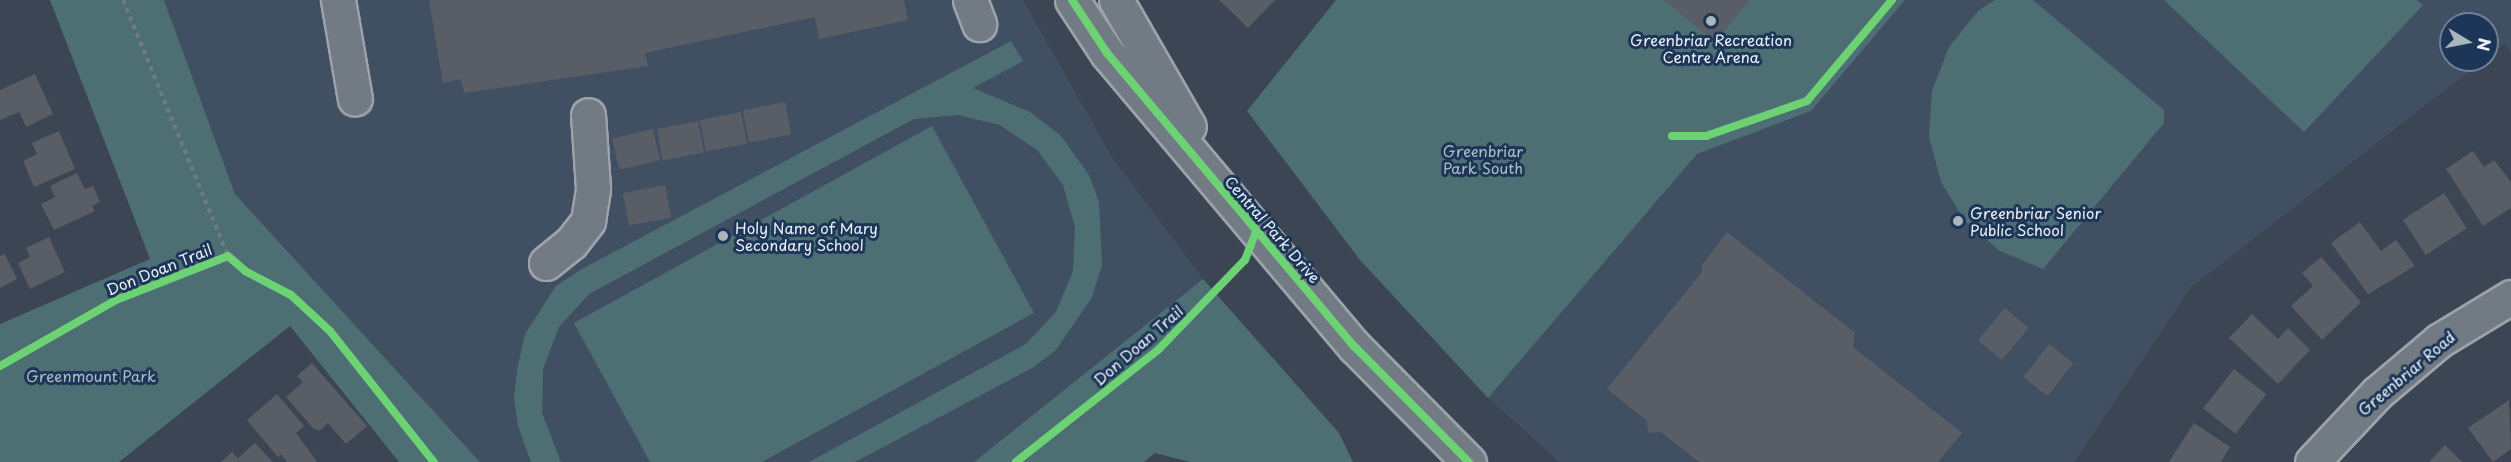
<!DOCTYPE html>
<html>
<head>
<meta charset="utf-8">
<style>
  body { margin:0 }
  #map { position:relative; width:2511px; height:462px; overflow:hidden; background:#3b4553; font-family:"Playpen Sans",sans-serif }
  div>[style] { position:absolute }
  .built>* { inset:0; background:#414f62 }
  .green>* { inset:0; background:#4d6f74 }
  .building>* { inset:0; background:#595e66; transform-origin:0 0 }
  .path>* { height:4px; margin-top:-2px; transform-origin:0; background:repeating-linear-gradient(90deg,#717982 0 4.5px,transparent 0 9px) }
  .roads { filter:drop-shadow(2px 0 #9da3ab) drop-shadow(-2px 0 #9da3ab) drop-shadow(0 2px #9da3ab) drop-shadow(0 -2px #9da3ab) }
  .minor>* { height:33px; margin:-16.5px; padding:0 16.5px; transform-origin:16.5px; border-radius:16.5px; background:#727a84 }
  .cycleway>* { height:8px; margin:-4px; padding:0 4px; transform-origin:4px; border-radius:4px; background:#6cd273 }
  .dots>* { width:16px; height:16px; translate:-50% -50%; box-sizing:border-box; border:3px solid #1d3557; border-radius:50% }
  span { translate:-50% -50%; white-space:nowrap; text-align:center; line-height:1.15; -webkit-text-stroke:6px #1d3557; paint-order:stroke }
  .poi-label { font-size:15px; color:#e8f1f8 }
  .left { translate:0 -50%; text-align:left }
  .park-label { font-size:15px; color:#abc0c5 }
  .street-label { font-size:15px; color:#e8f1f8 }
  .north { position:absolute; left:2439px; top:12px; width:60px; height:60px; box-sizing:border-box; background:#1d3557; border:2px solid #6e8097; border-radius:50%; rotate:100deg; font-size:16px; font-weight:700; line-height:24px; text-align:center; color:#e8f1f8 }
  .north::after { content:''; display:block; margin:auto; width:21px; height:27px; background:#abb5be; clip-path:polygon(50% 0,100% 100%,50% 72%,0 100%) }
</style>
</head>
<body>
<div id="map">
  <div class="built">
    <i style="clip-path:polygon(164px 0,1023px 0,1113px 159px,1203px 279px,974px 462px,480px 462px,235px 194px)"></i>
    <i style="clip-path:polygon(1905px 0,2511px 0,2511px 54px,2505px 43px,2487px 57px,2487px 24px,2451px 24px,2451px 60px,2484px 60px,2190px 288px,2074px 462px,1560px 462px,1488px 398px,1697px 154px,1811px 111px)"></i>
  </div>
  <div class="green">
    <i style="clip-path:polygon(50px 0,164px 0,235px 194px,480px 462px,399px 462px,290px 326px,119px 462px,0 462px,0 324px,150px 259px)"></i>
    <i style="clip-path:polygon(1336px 0,1905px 0,1811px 111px,1697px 154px,1488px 398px,1360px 260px,1247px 111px)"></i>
    <i style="clip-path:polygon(1995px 0,2033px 0,2164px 110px,2164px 123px,2043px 269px,2000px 251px,1965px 221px,1941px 182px,1929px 137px,1932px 91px,1949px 47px,1978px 11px)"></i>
    <i style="clip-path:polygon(2164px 0,2417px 0,2423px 5px,2304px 132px)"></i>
    <i style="clip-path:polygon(1011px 41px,1023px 61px,973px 88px,1030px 112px,1061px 136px,1089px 175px,1099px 202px,1102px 265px,1092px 297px,1056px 350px,1032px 368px,855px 462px,809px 462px,1026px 344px,1056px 312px,1073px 271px,1075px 227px,1063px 185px,1037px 150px,1000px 125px,958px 115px,914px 119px,589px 294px,559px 327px,543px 369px,542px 413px,561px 462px,531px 462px,518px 426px,514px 397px,518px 365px,525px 334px,556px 286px,580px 270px)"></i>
    <i style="clip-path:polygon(932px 126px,1034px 313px,762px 462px,650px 462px,574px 323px)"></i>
    <i style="clip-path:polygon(1203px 279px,1339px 433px,1353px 462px,1190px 462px,1155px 453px,1144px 462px,974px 462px)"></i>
  </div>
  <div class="building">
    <i style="clip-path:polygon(429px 0,904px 0,908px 20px,819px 39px,815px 17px,645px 53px,648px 66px,464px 93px,461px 79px,443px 83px)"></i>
    <i style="clip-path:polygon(1219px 0,1275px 0,1248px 28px)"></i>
    <i style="clip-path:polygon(1664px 0,1750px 0,1715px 42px)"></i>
    <i style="clip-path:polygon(35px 74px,53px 114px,26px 127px,19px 112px,0 120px,0 90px)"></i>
    <i style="left:785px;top:102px;width:33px;height:43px;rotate:79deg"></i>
    <i style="left:741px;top:112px;width:32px;height:42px;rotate:79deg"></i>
    <i style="left:698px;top:121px;width:32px;height:42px;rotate:79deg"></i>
    <i style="left:653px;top:129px;width:32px;height:42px;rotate:77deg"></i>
    <i style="clip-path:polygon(59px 131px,75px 169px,34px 187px,23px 161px,37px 154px,32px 143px)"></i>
    <i style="clip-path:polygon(2473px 151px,2484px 167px,2494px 160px,2511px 182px,2511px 208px,2483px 226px,2446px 169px)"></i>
    <i style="clip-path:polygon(77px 173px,85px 189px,93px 186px,100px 202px,92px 206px,95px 211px,54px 230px,41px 204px,55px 197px,50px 186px)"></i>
    <i style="left:665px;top:185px;width:33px;height:43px;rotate:79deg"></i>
    <i style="left:2444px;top:193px;width:42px;height:49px;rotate:57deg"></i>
    <i style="clip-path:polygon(2360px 222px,2381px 251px,2396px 240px,2415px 266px,2368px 294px,2331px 243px)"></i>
    <i style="clip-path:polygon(1727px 232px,1855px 333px,1853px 347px,1962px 433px,1938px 462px,1699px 462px,1661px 432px,1648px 433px,1647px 421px,1607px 389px,1702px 272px,1702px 265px)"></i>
    <i style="clip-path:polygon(49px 237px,65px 272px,30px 289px,18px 263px,30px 257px,26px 248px)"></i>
    <i style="clip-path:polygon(5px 254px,17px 279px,0 288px,0 256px)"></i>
    <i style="clip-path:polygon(2321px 257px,2361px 302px,2322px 340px,2291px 306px,2313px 286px,2302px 273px)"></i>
    <i style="left:2005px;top:308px;width:31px;height:42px;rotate:40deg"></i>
    <i style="clip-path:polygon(2252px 314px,2278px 339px,2288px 328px,2310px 350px,2278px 384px,2229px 338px)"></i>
    <i style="left:2049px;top:344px;width:31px;height:42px;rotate:38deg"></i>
    <i style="clip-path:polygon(312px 363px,367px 426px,346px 444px,328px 423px,319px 431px,313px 428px,286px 397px,303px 382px,297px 376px)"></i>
    <i style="left:2234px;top:369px;width:41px;height:50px;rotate:38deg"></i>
    <i style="clip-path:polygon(277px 394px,304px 426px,296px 433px,317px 462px,287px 462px,281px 454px,278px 457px,247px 420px)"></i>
    <i style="clip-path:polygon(2509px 400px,2511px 449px,2493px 462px,2468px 428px)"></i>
    <i style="clip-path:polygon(2194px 423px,2230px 447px,2221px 462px,2169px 462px)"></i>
    <i style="clip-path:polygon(255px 443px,273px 462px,221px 462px,232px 452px,238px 458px)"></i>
    <i style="clip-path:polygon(2445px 445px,2462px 462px,2429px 462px)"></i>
  </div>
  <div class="path">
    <i style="left:123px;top:0;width:277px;rotate:67.7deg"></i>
    <i style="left:228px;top:256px;width:23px;rotate:41deg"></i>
    <i style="left:245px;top:271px;width:52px;rotate:27.6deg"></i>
    <i style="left:291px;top:295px;width:53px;rotate:42.7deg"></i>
    <i style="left:330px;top:331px;width:167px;rotate:51.6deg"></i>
    <i style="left:1672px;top:136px;width:34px"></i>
    <i style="left:1706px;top:136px;width:107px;rotate:-19.1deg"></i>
    <i style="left:1807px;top:101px;width:132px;rotate:-49.9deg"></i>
    <i style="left:0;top:366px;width:133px;rotate:-29.6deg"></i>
    <i style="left:116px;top:300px;width:120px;rotate:-21.4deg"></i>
    <i style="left:1016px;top:462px;width:181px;rotate:-38.3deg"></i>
    <i style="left:1158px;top:350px;width:125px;rotate:-46deg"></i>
  </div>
  <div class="roads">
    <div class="minor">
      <i style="left:338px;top:0;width:100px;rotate:80.3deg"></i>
      <i style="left:970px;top:0;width:26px;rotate:69deg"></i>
      <i style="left:1072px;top:0;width:64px;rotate:56.6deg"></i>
      <i style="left:1107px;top:53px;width:385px;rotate:49.9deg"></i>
      <i style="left:1355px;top:347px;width:162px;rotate:45.3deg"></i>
      <i style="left:1116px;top:0;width:146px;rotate:60.1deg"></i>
      <i style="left:546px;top:263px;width:32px;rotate:-39deg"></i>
      <i style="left:571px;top:243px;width:28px;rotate:-52deg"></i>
      <i style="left:588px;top:221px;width:33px;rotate:-81deg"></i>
      <i style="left:593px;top:188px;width:73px;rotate:-93.9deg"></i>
      <i style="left:2312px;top:462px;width:95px;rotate:-46.7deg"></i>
      <i style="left:2377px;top:393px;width:82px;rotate:-40.1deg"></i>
      <i style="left:2440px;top:340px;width:83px;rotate:-31.2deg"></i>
    </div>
  </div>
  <div class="cycleway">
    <i style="left:1072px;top:0;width:64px;rotate:56.6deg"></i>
    <i style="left:1107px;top:53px;width:385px;rotate:49.9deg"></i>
    <i style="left:1355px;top:347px;width:162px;rotate:45.3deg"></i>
    <i style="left:1672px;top:136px;width:34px"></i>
    <i style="left:1706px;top:136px;width:107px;rotate:-19.1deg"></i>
    <i style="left:1807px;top:101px;width:132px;rotate:-49.9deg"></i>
    <i style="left:0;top:366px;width:133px;rotate:-29.6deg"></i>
    <i style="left:116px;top:300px;width:120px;rotate:-21.4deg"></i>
    <i style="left:228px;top:256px;width:23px;rotate:41deg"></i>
    <i style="left:245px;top:271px;width:52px;rotate:27.6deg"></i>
    <i style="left:291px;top:295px;width:53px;rotate:42.7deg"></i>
    <i style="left:330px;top:331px;width:167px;rotate:51.6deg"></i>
    <i style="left:1016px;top:462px;width:181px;rotate:-38.3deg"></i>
    <i style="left:1158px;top:350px;width:125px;rotate:-46deg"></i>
    <i style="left:1245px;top:260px;width:31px;rotate:-69deg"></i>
  </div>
  <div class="dots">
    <i style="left:1711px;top:21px;background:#abb5be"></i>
    <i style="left:1958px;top:221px;background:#abb5be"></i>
    <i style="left:723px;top:236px;background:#abb5be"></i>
  </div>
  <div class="poi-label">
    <span style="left:1711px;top:48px">Greenbriar Recreation<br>Centre Arena</span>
    <span class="left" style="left:1970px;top:221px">Greenbriar Senior<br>Public School</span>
    <span class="left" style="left:735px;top:236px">Holy Name of Mary<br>Secondary School</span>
  </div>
  <div class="park-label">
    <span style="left:1483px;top:159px">Greenbriar<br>Park South</span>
    <span style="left:91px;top:376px">Greenmount Park</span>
  </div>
  <div class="street-label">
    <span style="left:1273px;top:229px;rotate:49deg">Central Park Drive</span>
    <span style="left:159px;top:269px;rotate:-22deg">Don Doan Trail</span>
    <span style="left:1138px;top:345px;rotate:-41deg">Don Doan Trail</span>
    <span style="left:2406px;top:373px;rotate:-40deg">Greenbriar Road</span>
  </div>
  <div class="north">N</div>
</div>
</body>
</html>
